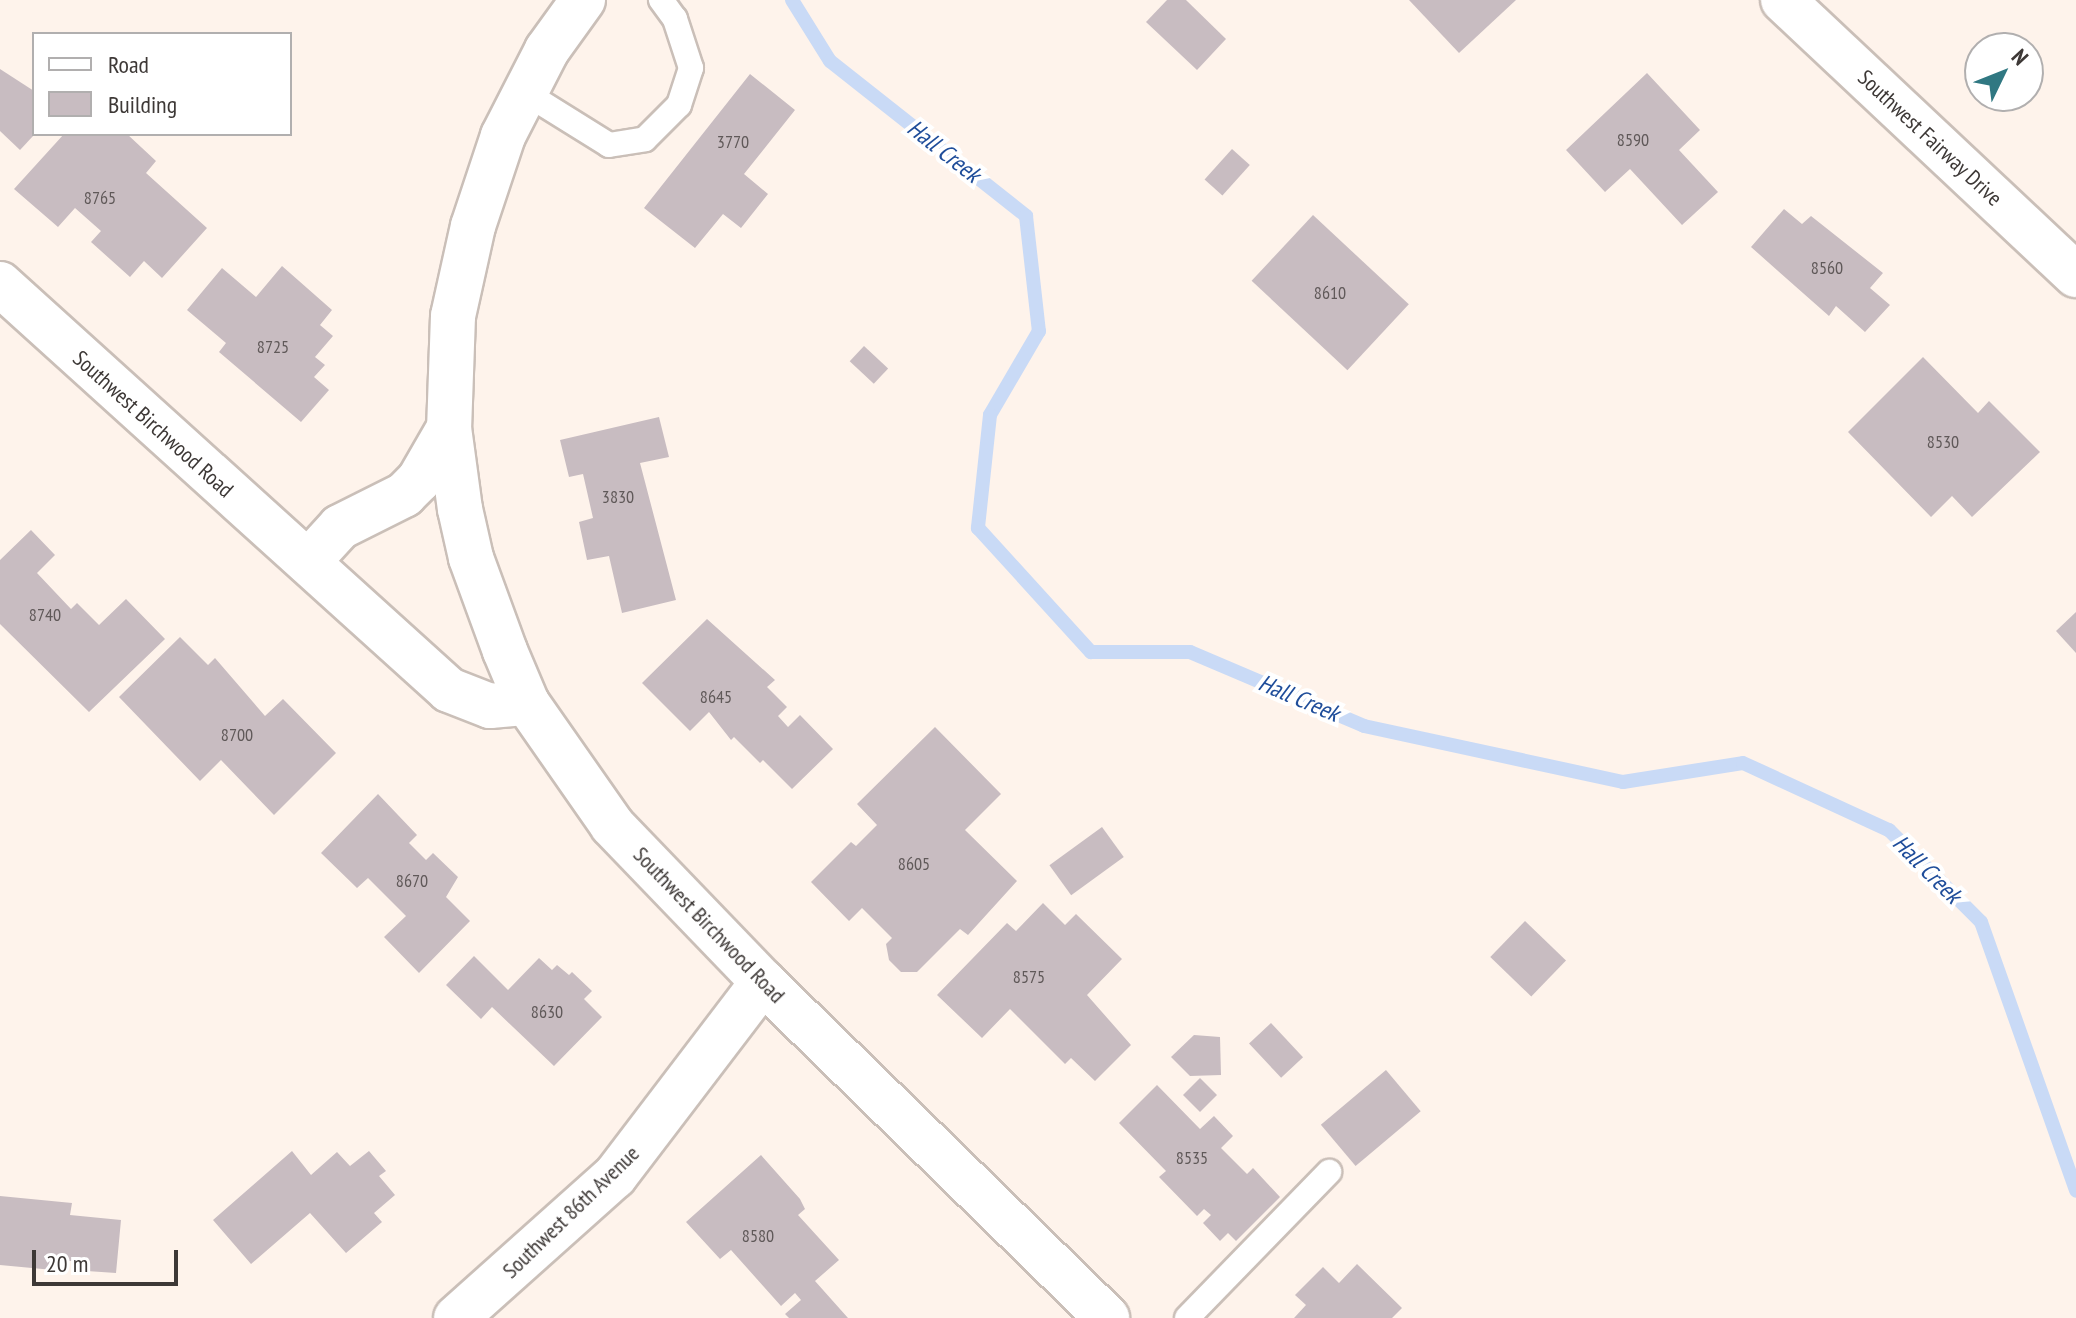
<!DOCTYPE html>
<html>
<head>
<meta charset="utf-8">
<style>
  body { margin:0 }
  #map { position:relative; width:2076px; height:1318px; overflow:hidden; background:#fef3eb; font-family:"PT Sans Narrow",sans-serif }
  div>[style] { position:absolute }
  .stream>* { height:14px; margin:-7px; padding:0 7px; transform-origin:7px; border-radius:7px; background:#c9daf6 }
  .building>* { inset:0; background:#c8bcc1; transform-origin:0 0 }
  .roads { filter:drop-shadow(2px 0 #cabfb8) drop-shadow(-2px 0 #cabfb8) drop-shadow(0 2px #cabfb8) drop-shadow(0 -2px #cabfb8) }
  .lane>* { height:24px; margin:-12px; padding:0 12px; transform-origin:12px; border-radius:12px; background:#fff }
  .street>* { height:44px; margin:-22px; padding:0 22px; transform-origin:22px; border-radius:22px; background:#fff }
  .secondary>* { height:44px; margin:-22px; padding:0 22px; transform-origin:22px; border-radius:22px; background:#fff }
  span { translate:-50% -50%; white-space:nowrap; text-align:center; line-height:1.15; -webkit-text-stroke:8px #fff; paint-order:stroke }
  .number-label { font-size:18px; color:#605959 }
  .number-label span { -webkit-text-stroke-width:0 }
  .street-label { font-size:22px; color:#3d3836 }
  .water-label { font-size:24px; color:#1f4d9a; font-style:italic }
  .legend { position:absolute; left:32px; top:32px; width:260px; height:104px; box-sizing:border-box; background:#fff; border:2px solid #b1afaf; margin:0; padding:10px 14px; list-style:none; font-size:24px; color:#3d3836 }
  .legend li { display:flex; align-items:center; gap:16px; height:40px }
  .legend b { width:40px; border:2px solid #b1afaf }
  .north { position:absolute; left:1964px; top:32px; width:80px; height:80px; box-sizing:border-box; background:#fff; border:2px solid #b1afaf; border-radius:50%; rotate:47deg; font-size:22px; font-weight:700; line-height:32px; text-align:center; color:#3d3836 }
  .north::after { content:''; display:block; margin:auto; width:28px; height:36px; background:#307882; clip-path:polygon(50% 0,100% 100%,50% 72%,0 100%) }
  .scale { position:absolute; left:32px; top:1250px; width:146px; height:36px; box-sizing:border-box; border:4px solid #3d3836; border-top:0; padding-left:10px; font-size:24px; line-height:28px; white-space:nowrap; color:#3d3836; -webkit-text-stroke:6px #fff; paint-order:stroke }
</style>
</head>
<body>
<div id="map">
  <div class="stream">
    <i style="left:792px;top:0;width:72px;rotate:58.1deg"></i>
    <i style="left:830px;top:61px;width:250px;rotate:38.3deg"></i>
    <i style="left:1026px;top:216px;width:116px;rotate:83.6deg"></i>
    <i style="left:1039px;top:331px;width:97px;rotate:120.3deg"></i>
    <i style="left:990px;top:415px;width:114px;rotate:96.1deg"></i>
    <i style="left:978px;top:528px;width:168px;rotate:47.7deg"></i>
    <i style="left:1091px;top:652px;width:99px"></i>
    <i style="left:1190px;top:652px;width:189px;rotate:23deg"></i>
    <i style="left:1364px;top:726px;width:265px;rotate:12.2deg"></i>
    <i style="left:1623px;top:782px;width:121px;rotate:-9deg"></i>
    <i style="left:1743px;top:763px;width:161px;rotate:24.7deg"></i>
    <i style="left:1889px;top:830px;width:130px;rotate:45deg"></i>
    <i style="left:1981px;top:922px;width:285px;rotate:70.5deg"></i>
  </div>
  <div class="building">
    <i style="clip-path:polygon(1167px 0,1186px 0,1226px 39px,1197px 70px,1146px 22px)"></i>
    <i style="clip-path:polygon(1409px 0,1516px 0,1459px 53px)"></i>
    <i style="clip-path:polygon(0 69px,34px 91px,34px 135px,20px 150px,0 131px)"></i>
    <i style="clip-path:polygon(1647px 73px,1700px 130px,1679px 150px,1718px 192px,1682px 225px,1630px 169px,1605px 192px,1566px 150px)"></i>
    <i style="clip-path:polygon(750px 74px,795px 110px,744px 174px,768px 194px,741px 228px,723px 214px,695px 248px,644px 208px)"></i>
    <i style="clip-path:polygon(64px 134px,127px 134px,156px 161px,146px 173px,207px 228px,162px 278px,144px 261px,130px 277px,91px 242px,101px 231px,75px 208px,58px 227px,14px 189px)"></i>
    <i style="left:1232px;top:149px;width:24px;height:41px;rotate:42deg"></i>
    <i style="clip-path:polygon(1784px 209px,1802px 224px,1811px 216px,1883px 273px,1870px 288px,1890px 305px,1865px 332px,1836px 306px,1829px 316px,1751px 247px)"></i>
    <i style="left:1313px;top:215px;width:131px;height:90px;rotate:43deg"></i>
    <i style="clip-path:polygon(282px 266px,332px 310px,320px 325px,333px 336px,315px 357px,325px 365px,314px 377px,329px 390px,301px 422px,219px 352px,226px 343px,187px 310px,222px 268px,256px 297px)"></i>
    <i style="left:864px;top:346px;width:33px;height:21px;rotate:43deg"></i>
    <i style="clip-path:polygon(1923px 357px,1978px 413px,1989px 401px,2040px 452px,1972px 517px,1952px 496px,1931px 517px,1848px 432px)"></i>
    <i style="clip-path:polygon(659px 417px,669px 457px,640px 463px,676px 600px,622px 613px,609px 556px,587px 560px,579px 522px,593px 518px,583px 474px,569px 477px,560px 440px)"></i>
    <i style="clip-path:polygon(31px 530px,55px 555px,37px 573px,71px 609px,77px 603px,99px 625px,126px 599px,165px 639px,89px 712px,0 624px,0 560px)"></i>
    <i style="clip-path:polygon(2076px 612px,2076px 653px,2056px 631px)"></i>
    <i style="clip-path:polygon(707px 619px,775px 680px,767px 687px,787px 707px,778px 716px,788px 727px,800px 715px,833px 749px,792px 789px,763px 760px,760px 763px,734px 737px,731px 740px,709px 712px,690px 731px,642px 683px)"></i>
    <i style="clip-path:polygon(180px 637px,208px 665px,215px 658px,265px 716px,283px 699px,336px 753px,274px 815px,221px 760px,200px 781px,119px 697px)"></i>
    <i style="clip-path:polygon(935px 727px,1001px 794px,965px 830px,1017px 881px,968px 935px,960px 929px,917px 972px,901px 972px,889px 960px,886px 944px,892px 938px,862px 908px,849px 921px,811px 882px,851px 842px,856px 846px,877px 825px,857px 804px)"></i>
    <i style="clip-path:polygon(378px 794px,417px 835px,409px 843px,426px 860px,433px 853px,458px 877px,446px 897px,470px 921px,419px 973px,384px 937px,406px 916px,368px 878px,357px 888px,321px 853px)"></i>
    <i style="left:1102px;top:827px;width:37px;height:65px;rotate:54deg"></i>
    <i style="clip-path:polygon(1043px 903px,1065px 925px,1076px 914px,1122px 959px,1087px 995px,1131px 1045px,1095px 1081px,1071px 1058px,1065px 1064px,1010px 1009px,982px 1038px,937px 995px,1007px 923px,1016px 931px)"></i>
    <i style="left:1525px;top:921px;width:57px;height:50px;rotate:44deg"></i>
    <i style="clip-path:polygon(474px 956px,508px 990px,539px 958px,552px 970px,557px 965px,569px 975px,572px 972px,592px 991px,584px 999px,602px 1017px,554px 1066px,492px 1007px,481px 1019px,446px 985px)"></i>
    <i style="left:1271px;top:1023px;width:47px;height:30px;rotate:47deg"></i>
    <i style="clip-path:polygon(1194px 1035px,1220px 1037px,1221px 1075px,1190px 1076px,1171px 1057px)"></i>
    <i style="left:1386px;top:1070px;width:54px;height:85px;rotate:50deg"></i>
    <i style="left:1200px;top:1078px;width:24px;height:24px;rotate:45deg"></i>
    <i style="clip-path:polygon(1157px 1085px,1200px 1129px,1214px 1116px,1233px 1136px,1221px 1148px,1247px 1174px,1253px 1168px,1280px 1197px,1236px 1241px,1228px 1233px,1220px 1241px,1203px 1223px,1211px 1215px,1204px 1209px,1197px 1216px,1159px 1177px,1166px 1171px,1119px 1123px)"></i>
    <i style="clip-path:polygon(292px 1151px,311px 1175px,337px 1152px,350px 1166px,369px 1151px,386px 1171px,379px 1176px,395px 1195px,374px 1213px,382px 1222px,346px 1253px,310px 1213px,251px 1264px,213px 1220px)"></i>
    <i style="clip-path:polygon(761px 1155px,800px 1199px,805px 1209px,798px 1215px,839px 1260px,815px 1281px,848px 1318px,789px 1318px,785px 1314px,801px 1300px,795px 1293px,781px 1306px,731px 1250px,720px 1259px,686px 1222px)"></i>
    <i style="clip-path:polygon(0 1196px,72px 1203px,70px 1215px,121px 1220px,116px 1273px,72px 1270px,73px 1261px,64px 1261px,64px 1271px,0 1265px)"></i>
    <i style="clip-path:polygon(1357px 1264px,1402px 1308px,1392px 1318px,1294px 1318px,1306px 1305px,1295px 1295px,1323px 1267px,1339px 1283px)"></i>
  </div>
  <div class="roads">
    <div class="lane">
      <i style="left:524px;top:92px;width:100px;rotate:31.9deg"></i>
      <i style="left:609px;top:145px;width:36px;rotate:-9deg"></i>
      <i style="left:645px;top:139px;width:48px;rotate:-45deg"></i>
      <i style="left:679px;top:105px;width:39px;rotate:-72deg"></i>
      <i style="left:691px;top:68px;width:52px;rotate:-108.1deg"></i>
      <i style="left:675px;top:19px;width:24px;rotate:-126deg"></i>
      <i style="left:1187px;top:1318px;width:204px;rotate:-45.8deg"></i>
    </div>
    <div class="street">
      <i style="left:1783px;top:0;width:402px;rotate:43.2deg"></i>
      <i style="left:0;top:284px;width:605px;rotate:42.12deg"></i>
      <i style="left:449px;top:690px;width:44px;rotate:21.3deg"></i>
      <i style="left:490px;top:706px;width:37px;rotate:-5deg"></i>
      <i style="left:308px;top:562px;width:47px;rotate:-47.6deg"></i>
      <i style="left:340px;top:527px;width:72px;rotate:-26.6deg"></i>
      <i style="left:404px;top:495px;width:21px;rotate:-45deg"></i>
      <i style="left:419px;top:480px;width:60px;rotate:-60deg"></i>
      <i style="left:456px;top:1318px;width:213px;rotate:-41.8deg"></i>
      <i style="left:615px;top:1176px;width:244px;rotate:-52.7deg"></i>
    </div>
    <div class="secondary">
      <i style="left:583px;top:0;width:62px;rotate:125.8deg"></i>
      <i style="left:547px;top:50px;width:97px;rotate:117.1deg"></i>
      <i style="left:503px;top:136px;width:95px;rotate:108.4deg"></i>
      <i style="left:473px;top:226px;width:92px;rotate:102.5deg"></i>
      <i style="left:453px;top:316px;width:112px;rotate:92deg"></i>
      <i style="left:449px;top:428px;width:82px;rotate:82.3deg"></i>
      <i style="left:460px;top:509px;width:50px;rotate:77.3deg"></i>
      <i style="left:471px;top:558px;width:99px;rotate:69.9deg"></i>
      <i style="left:505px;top:651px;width:56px;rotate:67.1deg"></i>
      <i style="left:527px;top:703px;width:149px;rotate:55.1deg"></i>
      <i style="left:612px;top:825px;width:218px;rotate:46.1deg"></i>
      <i style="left:763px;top:982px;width:481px;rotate:44.3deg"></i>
    </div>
  </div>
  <div class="number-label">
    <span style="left:1633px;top:140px">8590</span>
    <span style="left:733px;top:142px">3770</span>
    <span style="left:100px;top:198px">8765</span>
    <span style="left:1827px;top:268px">8560</span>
    <span style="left:1330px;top:293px">8610</span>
    <span style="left:273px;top:347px">8725</span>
    <span style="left:1943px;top:442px">8530</span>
    <span style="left:618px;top:497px">3830</span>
    <span style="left:45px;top:615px">8740</span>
    <span style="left:716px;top:697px">8645</span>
    <span style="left:237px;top:735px">8700</span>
    <span style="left:914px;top:864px">8605</span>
    <span style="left:412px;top:881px">8670</span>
    <span style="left:1029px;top:977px">8575</span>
    <span style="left:547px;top:1012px">8630</span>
    <span style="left:1192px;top:1158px">8535</span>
    <span style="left:758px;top:1236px">8580</span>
  </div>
  <div class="street-label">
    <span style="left:1930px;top:138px;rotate:43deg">Southwest Fairway Drive</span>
    <span style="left:153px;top:424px;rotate:42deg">Southwest Birchwood Road</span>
    <span style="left:709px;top:925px;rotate:46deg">Southwest Birchwood Road</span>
    <span style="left:571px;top:1212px;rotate:-44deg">Southwest 86th Avenue</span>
  </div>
  <div class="water-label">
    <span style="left:944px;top:151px;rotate:38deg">Hall Creek</span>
    <span style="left:1299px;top:698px;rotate:23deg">Hall Creek</span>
    <span style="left:1927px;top:869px;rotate:45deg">Hall Creek</span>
  </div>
  <ul class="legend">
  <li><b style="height:10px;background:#fff"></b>Road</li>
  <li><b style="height:22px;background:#c8bcc1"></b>Building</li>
  </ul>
  <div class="north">N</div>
  <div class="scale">20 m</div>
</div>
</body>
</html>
